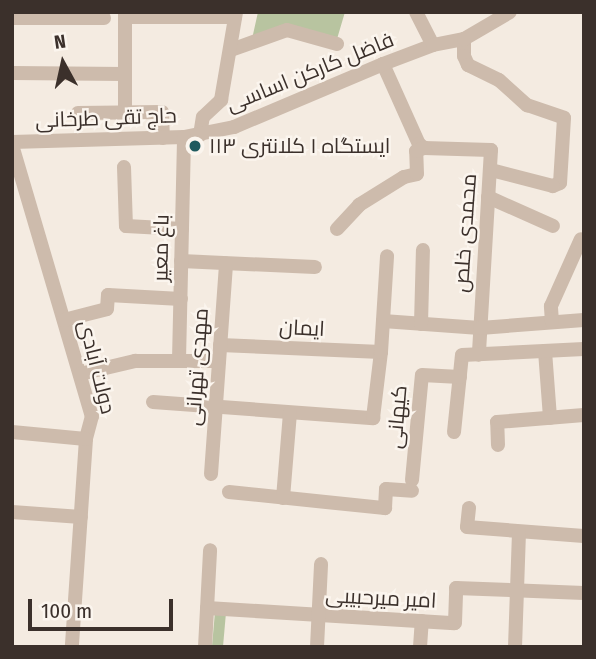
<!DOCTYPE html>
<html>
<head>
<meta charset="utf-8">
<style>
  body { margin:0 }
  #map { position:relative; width:596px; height:659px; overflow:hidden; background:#f4ebe1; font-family:"Fira Sans Condensed",Cairo,sans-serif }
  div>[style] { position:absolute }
  .green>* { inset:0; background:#b8c4a0; transform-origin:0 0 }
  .minor>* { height:14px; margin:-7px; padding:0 7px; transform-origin:7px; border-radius:7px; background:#cdbbac }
  .dots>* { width:19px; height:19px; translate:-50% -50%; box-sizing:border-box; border:4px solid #fbf5ee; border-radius:50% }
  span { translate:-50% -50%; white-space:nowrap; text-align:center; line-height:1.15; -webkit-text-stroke:5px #fbf5ee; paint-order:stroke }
  .street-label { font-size:21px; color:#3b302b }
  .poi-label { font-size:21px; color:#3b302b }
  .left { translate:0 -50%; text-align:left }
  .frame { position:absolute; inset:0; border:14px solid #3b302b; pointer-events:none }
  .north { position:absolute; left:28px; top:28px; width:70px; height:70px; -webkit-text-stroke:5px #fbf5ee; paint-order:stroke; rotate:352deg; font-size:19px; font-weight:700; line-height:28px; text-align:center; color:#3b302b }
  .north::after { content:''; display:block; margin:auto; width:24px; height:32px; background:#3b302b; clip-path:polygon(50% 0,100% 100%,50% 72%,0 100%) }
  .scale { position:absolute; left:28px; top:599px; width:145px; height:32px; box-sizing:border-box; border:4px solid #3b302b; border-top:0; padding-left:9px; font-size:21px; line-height:24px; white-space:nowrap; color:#3b302b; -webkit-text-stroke:5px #fbf5ee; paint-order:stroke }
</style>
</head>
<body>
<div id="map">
  <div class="green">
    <i style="clip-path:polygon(258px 12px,345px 12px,337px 39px,286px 25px,252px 39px)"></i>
    <i style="left:215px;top:612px;width:11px;height:35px;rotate:5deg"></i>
  </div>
  <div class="minor">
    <i style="left:416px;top:12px;width:37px;rotate:63deg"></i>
    <i style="left:125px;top:17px;width:110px"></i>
    <i style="left:12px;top:18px;width:92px"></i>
    <i style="left:464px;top:39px;width:17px;rotate:90deg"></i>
    <i style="left:464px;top:56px;width:10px;rotate:66deg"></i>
    <i style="left:468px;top:65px;width:34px;rotate:26deg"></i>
    <i style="left:499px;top:80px;width:38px;rotate:42deg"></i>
    <i style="left:527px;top:105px;width:39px;rotate:19deg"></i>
    <i style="left:564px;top:118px;width:65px;rotate:93.5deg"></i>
    <i style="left:560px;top:183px;width:8px;rotate:157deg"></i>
    <i style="left:553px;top:186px;width:64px;rotate:-165.5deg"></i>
    <i style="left:231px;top:50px;width:59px;rotate:-19.7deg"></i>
    <i style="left:287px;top:30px;width:52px;rotate:15.6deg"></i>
    <i style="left:383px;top:64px;width:88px;rotate:65.8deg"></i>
    <i style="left:419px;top:144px;width:6px;rotate:39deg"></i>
    <i style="left:424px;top:148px;width:67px;rotate:1.7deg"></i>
    <i style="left:491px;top:150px;width:205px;rotate:93.4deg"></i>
    <i style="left:12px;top:73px;width:113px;rotate:0.5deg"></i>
    <i style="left:125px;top:112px;width:100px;rotate:-90deg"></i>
    <i style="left:78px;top:113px;width:84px;rotate:-0.7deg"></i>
    <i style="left:162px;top:112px;width:26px;rotate:88deg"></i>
    <i style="left:200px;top:135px;width:18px;rotate:-81deg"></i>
    <i style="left:203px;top:117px;width:25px;rotate:-43deg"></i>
    <i style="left:221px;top:100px;width:89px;rotate:-80.3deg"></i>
    <i style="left:12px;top:142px;width:172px;rotate:-1.7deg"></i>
    <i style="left:184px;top:137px;width:51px;rotate:-11.3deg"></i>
    <i style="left:234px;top:127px;width:162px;rotate:-22.9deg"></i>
    <i style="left:383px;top:64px;width:53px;rotate:-20.8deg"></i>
    <i style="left:433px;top:45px;width:32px;rotate:-11deg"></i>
    <i style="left:464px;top:39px;width:53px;rotate:-30.4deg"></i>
    <i style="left:12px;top:145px;width:283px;rotate:73.6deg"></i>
    <i style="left:92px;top:416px;width:24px;rotate:105deg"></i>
    <i style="left:86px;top:439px;width:208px;rotate:93.9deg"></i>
    <i style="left:124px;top:167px;width:59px;rotate:88.1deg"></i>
    <i style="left:126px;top:226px;width:56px;rotate:3.1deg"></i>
    <i style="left:488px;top:197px;width:71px;rotate:24deg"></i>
    <i style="left:337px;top:229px;width:33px;rotate:-47deg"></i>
    <i style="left:359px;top:205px;width:53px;rotate:-31.9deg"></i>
    <i style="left:404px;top:177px;width:13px;rotate:-13deg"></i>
    <i style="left:417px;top:174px;width:23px;rotate:-92deg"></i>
    <i style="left:416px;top:151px;width:9px;rotate:-21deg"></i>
    <i style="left:181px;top:261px;width:134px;rotate:2.6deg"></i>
    <i style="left:64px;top:320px;width:44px;rotate:-14.3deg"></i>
    <i style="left:107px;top:309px;width:14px;rotate:-86deg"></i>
    <i style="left:108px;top:295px;width:73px;rotate:3.1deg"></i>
    <i style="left:383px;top:321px;width:97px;rotate:4.1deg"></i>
    <i style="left:480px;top:328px;width:104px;rotate:-4.4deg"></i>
    <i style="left:552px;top:322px;width:16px;rotate:-94deg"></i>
    <i style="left:551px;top:306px;width:73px;rotate:-65.9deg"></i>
    <i style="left:421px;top:324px;width:74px;rotate:-88.5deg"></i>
    <i style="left:220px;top:345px;width:161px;rotate:2.5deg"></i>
    <i style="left:545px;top:351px;width:67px;rotate:85.7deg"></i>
    <i style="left:179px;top:360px;width:223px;rotate:-88.7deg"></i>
    <i style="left:80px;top:374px;width:57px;rotate:-13.3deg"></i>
    <i style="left:135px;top:361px;width:84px"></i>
    <i style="left:153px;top:402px;width:221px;rotate:4.2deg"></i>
    <i style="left:373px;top:418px;width:66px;rotate:-83.1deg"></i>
    <i style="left:381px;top:352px;width:96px;rotate:-86.4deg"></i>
    <i style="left:12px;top:432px;width:74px;rotate:5.4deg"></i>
    <i style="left:454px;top:432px;width:77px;rotate:-84.1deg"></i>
    <i style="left:462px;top:355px;width:122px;rotate:-2.8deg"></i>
    <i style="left:498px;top:445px;width:23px;rotate:-92deg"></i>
    <i style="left:497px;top:422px;width:87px;rotate:-4.6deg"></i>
    <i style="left:211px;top:474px;width:211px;rotate:-85.9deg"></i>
    <i style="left:412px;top:480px;width:105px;rotate:-84.6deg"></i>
    <i style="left:422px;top:375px;width:38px;rotate:3deg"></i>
    <i style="left:229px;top:492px;width:157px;rotate:5.9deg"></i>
    <i style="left:385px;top:508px;width:19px;rotate:-87deg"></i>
    <i style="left:386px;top:489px;width:26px;rotate:4deg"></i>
    <i style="left:283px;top:498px;width:85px;rotate:-85.3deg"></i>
    <i style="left:469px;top:508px;width:19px;rotate:96deg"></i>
    <i style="left:467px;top:527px;width:117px;rotate:4.4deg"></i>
    <i style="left:12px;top:512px;width:69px;rotate:4.1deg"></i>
    <i style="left:207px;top:608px;width:248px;rotate:3.5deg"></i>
    <i style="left:455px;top:623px;width:35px;rotate:-88deg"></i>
    <i style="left:456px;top:588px;width:128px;rotate:2.2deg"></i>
    <i style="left:205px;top:647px;width:97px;rotate:-87deg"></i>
    <i style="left:317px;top:647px;width:83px;rotate:-87.2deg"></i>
    <i style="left:420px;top:647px;width:26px;rotate:-86deg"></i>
    <i style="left:515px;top:647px;width:115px;rotate:-88deg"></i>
  </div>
  <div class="dots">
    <i style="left:195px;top:146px;background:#1f5a5e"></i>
  </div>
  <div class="street-label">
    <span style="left:310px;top:72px;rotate:-22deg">فاضل کارکن اساسی</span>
    <span style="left:106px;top:118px;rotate:-2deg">حاج تقی طرخانی</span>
    <span style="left:465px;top:233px;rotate:-86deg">محمدی خلص</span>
    <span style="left:161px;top:248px;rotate:-89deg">باغ معیر</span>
    <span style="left:302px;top:328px;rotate:3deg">ایمان</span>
    <span style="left:97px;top:367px;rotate:76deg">دولت آبادی</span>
    <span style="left:197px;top:367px;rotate:-86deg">مهدی تهرانی</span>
    <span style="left:397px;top:417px;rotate:-85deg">کیهانی</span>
    <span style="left:381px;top:598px;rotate:3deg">امیر میرحبیبی</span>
  </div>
  <div class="poi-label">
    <span class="left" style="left:209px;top:146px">ایستگاه ۱ کلانتری ۱۱۳</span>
  </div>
  <div class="frame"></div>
  <div class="north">N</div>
  <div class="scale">100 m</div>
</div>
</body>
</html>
